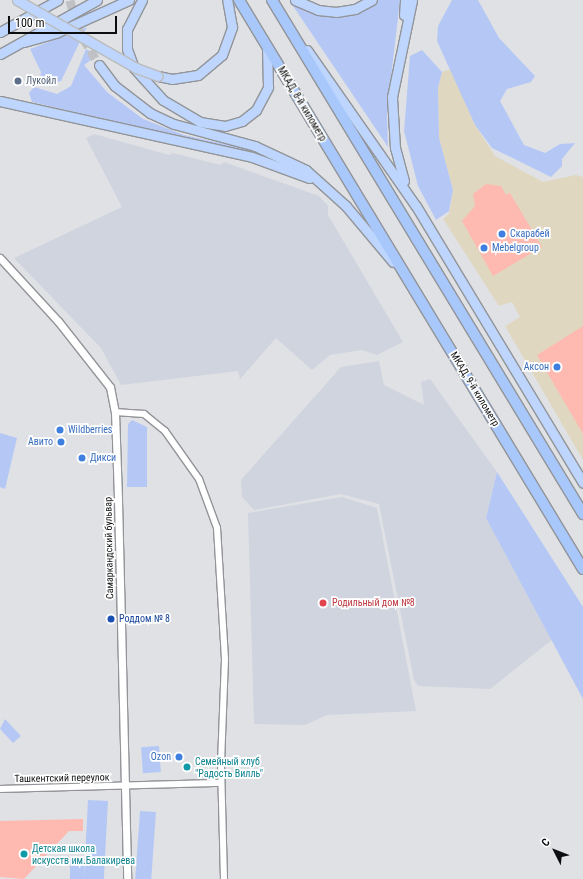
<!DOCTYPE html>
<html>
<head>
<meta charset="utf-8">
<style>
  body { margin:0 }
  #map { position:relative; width:583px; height:879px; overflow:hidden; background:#dfe1e5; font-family:"Roboto Condensed",sans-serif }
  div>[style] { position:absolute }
  .commercial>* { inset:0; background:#e0d7c1 }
  .built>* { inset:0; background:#cfd4df }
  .green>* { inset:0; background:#b5c8f5; transform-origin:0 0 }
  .building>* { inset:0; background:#febab1 }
  .primary-tunnel>* { height:9px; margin-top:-4.5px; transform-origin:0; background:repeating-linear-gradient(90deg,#bfc1c5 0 9px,transparent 0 13.5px) }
  .roads { filter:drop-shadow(1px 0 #929498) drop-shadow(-1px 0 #929498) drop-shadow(0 1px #929498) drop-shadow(0 -1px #929498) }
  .minor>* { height:6px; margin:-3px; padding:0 3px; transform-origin:3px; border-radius:3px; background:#fff }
  .tertiary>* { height:7px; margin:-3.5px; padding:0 3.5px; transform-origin:3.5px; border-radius:3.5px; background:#fff }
  .primary>* { height:9px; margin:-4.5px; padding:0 4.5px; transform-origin:4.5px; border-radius:4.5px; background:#bed6fd }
  .trunk>* { height:10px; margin:-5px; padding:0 5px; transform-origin:5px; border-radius:5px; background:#a8c8fc }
  .bridges { filter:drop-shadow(1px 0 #bbbbbc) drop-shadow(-1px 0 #bbbbbc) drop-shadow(0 1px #bbbbbc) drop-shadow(0 -1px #bbbbbc) }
  .primary-bridge>* { height:9px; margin:-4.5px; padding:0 4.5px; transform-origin:4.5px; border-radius:4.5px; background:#bed6fd }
  .dots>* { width:11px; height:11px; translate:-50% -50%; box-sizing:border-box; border:2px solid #fff; border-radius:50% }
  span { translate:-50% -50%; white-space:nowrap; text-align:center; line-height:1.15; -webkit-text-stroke:3.5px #fff; paint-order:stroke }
  .service-label { font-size:10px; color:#4e5e75 }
  .left { translate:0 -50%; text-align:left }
  .street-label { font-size:10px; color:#0c0d0e }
  .shop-label { font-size:10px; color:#366cbe }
  .right { translate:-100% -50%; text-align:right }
  .health-label { font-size:10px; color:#be3a42 }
  .transit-label { font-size:10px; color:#164399 }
  .culture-label { font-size:10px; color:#0d838f }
  .north { position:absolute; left:535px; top:831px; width:40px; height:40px; -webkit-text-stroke:3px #fff; paint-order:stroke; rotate:312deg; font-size:11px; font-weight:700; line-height:16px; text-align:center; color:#0c0d0e }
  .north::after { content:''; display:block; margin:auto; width:14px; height:18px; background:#0c0d0e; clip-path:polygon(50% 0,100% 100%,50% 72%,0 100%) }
  .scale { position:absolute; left:8px; top:16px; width:109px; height:18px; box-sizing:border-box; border:2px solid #0c0d0e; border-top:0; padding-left:5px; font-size:12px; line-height:14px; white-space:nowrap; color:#0c0d0e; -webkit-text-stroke:3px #fff; paint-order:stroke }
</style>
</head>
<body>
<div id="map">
  <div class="commercial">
    <i style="clip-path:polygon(451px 69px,475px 125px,495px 156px,543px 182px,576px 175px,583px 177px,583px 460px,505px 326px,520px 317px,512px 302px,499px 306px,443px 219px,449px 214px,453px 190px,439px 138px,438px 88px,442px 72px)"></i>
  </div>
  <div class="built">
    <i style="clip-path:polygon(94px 134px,169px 155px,173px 153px,220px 165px,224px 162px,319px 196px,328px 206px,328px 215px,403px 342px,377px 355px,362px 350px,330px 355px,312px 370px,276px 338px,240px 379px,238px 371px,121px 385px,101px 348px,14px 258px,122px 207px,86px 138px)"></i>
    <i style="clip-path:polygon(379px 361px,384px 385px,424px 405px,421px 382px,430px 379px,497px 472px,486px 518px,553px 639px,490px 689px,418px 686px,414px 680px,379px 504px,341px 494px,254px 510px,242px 497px,241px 480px,341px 367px)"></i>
    <i style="clip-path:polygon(342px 497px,377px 508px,416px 711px,327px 715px,305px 725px,254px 724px,248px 513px)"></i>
  </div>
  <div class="green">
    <i style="clip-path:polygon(289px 0,317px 13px,376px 0,400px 0,387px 112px,388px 147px)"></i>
    <i style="clip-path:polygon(452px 0,478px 0,499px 38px,535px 76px,531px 82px,507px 89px,500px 101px,524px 145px,545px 153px,560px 144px,575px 143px,562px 159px,562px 166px,551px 177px,492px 148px,475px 125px,437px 41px,438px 26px)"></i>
    <i style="clip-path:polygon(87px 27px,61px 81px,50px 84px,40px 80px,41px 72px,30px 49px)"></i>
    <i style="clip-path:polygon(86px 49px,98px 55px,84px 65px,107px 92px,143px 119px,184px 135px,248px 149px,283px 162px,32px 102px,29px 93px,34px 87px,57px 94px,71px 86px)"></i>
    <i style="clip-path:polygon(422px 50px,442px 72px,438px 88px,439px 138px,453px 190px,449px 211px,436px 220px,418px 186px,404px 131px,410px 56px)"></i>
    <i style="clip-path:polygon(132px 420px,147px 427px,147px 487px,127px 487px,128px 424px)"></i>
    <i style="clip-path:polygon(0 433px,17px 438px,5px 489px,0 487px)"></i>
    <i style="clip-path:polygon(497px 472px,583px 607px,583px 699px,486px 518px)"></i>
    <i style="clip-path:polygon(5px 719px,21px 736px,13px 743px,0 729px)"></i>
    <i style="left:159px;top:746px;width:26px;height:18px;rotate:86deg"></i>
    <i style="left:88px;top:800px;width:20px;height:79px;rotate:3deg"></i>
    <i style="left:140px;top:811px;width:16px;height:68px;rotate:4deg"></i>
    <i style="left:70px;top:859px;width:14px;height:20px"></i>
  </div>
  <div class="building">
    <i style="clip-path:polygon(486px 184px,501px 186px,506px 195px,510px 193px,542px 247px,493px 276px,462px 221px,475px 206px,473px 194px)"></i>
    <i style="clip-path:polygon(583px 326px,583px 434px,537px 355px)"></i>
    <i style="clip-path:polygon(83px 819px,83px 831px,69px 831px,24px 879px,0 877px,0 821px)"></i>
  </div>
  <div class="primary-tunnel">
    <i style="left:70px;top:0;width:28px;rotate:75deg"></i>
    <i style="left:77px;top:27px;width:44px;rotate:59.9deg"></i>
  </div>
  <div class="roads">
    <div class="minor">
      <i style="left:115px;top:412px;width:29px;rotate:4deg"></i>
      <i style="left:144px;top:414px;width:27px;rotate:39deg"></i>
      <i style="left:165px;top:431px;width:59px;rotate:54.7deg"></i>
      <i style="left:199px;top:479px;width:52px;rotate:69.8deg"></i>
      <i style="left:217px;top:528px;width:131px;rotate:86.5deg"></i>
      <i style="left:225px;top:659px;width:106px;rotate:92.2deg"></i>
      <i style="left:221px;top:765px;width:114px;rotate:88.5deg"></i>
      <i style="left:0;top:789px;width:221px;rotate:-1.6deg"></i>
    </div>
    <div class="tertiary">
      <i style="left:0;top:258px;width:86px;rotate:47.4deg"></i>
      <i style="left:58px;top:321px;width:84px;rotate:51.8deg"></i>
      <i style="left:110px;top:387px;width:25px;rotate:79deg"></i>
      <i style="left:115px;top:412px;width:88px;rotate:88deg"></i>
      <i style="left:118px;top:500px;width:379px;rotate:88.6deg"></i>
    </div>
    <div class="primary">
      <i style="left:142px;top:0;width:33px;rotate:117deg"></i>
      <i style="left:127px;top:29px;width:20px;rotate:90deg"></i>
      <i style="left:127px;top:49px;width:20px;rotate:70deg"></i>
      <i style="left:134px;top:68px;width:43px;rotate:47.8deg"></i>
      <i style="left:163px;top:100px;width:43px;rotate:30.7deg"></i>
      <i style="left:200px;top:122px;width:25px;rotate:9deg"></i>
      <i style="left:225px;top:126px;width:18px;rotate:-16deg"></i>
      <i style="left:242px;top:121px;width:18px;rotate:-38deg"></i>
      <i style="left:256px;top:110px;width:26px;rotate:-62deg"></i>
      <i style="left:268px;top:87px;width:40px;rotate:-91.4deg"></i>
      <i style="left:295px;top:0;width:25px;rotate:23deg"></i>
      <i style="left:318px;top:10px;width:18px;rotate:6deg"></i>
      <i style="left:336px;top:12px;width:19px;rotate:-9deg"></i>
      <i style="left:355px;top:9px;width:19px;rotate:-28deg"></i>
      <i style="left:404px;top:15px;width:15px;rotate:-86deg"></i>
      <i style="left:0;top:32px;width:66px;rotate:-28.9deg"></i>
      <i style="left:24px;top:42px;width:35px;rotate:-16deg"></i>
      <i style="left:58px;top:32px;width:78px;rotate:-24.3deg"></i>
      <i style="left:307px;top:50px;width:190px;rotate:55.1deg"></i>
      <i style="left:416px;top:206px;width:323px;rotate:58.9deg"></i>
      <i style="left:0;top:54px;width:111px;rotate:-29.1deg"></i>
      <i style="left:99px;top:65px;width:26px;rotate:53deg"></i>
      <i style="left:115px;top:86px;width:44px;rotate:37.6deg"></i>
      <i style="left:150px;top:113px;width:26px;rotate:25deg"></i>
      <i style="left:174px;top:124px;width:84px;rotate:15.2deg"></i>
      <i style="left:255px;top:146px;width:56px;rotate:25.2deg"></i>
      <i style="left:306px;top:170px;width:54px;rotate:42deg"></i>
      <i style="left:346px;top:206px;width:73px;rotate:50deg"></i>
      <i style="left:158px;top:76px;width:14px;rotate:12deg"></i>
      <i style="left:172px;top:79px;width:26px;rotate:-9deg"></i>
      <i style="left:198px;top:75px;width:31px;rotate:-40deg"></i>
      <i style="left:222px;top:55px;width:30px;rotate:-70deg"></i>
      <i style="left:232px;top:27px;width:27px;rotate:-100deg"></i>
      <i style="left:0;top:101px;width:258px;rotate:12.5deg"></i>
      <i style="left:252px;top:157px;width:61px;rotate:20.2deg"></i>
      <i style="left:404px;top:181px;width:34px;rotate:-105deg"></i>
      <i style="left:395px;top:148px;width:51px;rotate:-93.4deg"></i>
      <i style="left:392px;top:97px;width:99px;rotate:-78.3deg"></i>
    </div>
    <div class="trunk">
      <i style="left:239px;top:0;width:665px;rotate:58.84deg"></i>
      <i style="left:272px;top:0;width:601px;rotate:58.82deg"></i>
    </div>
  </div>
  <div class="bridges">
    <div class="primary-bridge">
      <i style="left:17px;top:0;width:137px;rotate:29.7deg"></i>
      <i style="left:136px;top:68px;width:23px;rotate:20deg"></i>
    </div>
  </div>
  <div class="dots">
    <i style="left:18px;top:81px;background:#5c6f8a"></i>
    <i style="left:502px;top:234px;background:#3f7fe0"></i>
    <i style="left:484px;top:248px;background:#3f7fe0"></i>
    <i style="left:557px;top:367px;background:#3f7fe0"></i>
    <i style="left:60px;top:430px;background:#3f7fe0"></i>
    <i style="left:61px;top:442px;background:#3f7fe0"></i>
    <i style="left:82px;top:458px;background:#3f7fe0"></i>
    <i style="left:323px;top:603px;background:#e0444e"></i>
    <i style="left:111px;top:619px;background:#1a4fb4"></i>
    <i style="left:179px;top:757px;background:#3f7fe0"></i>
    <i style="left:187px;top:767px;background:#0f9aa8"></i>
    <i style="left:24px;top:854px;background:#0f9aa8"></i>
  </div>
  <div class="service-label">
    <span class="left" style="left:26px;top:81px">Лукойл</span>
  </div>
  <div class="street-label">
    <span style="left:302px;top:104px;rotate:59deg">МКАД, 8-й километр</span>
    <span style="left:475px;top:389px;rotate:59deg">МКАД, 9-й километр</span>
    <span style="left:109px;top:548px;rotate:-91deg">Самаркандский бульвар</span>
    <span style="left:62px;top:778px;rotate:-1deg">Ташкентский переулок</span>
  </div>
  <div class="shop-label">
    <span class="left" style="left:510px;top:234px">Скарабей</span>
    <span class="left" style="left:492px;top:248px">Mebelgroup</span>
    <span class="right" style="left:549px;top:367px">Аксон</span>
    <span class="left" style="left:68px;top:430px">Wildberries</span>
    <span class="right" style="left:53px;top:442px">Авито</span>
    <span class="left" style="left:90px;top:458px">Дикси</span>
    <span class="right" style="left:171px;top:757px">Ozon</span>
  </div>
  <div class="health-label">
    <span class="left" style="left:332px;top:603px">Родильный дом №8</span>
  </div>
  <div class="transit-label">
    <span class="left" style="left:119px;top:619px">Роддом № 8</span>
  </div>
  <div class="culture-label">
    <span class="left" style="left:195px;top:767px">Семейный клуб<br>"Радость Вилль"</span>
    <span class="left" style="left:32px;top:854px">Детская школа<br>искусств им.Балакирева</span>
  </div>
  <div class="north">С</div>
  <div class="scale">100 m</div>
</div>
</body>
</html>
